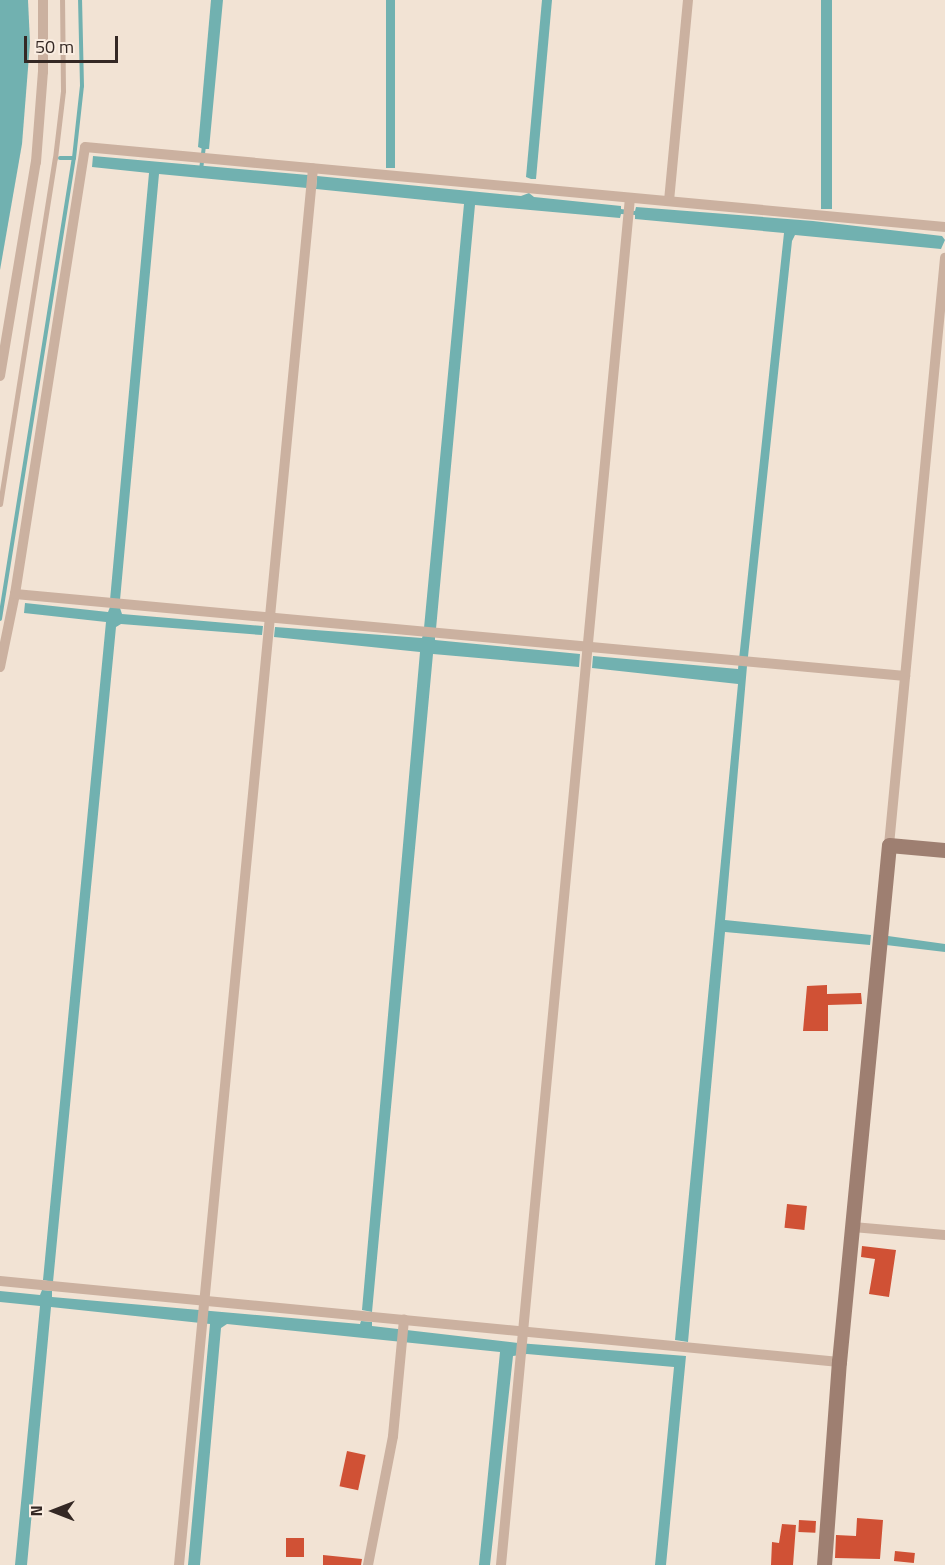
<!DOCTYPE html>
<html>
<head>
<meta charset="utf-8">
<style>
  body { margin:0 }
  #map { position:relative; width:945px; height:1565px; overflow:hidden; background:#f2e3d4; font-family:"Titillium Web",sans-serif }
  div>[style] { position:absolute }
  .water>* { inset:0; background:#71b1b0; transform-origin:0 0 }
  .stream>* { height:4px; margin:-2px; padding:0 2px; transform-origin:2px; border-radius:2px; background:#71b1b0 }
  .building>* { inset:0; background:#d05135; transform-origin:0 0 }
  .lane>* { height:5px; margin:-2.5px; padding:0 2.5px; transform-origin:2.5px; border-radius:2.5px; background:#cbb1a0 }
  .street>* { height:10px; margin:-5px; padding:0 5px; transform-origin:5px; border-radius:5px; background:#cbb1a0 }
  .secondary>* { height:15px; margin:-7.5px; padding:0 7.5px; transform-origin:7.5px; border-radius:7.5px; background:#9e7f71 }
  span { translate:-50% -50%; white-space:nowrap; text-align:center; line-height:1.15; -webkit-text-stroke:4.5px #faede1; paint-order:stroke }
  .north { position:absolute; left:24px; top:1481px; width:60px; height:60px; -webkit-text-stroke:4px #faede1; paint-order:stroke; rotate:270deg; font-size:16px; font-weight:700; line-height:24px; text-align:center; color:#342824 }
  .north::after { content:''; display:block; margin:auto; width:21px; height:27px; background:#342824; clip-path:polygon(50% 0,100% 100%,50% 72%,0 100%) }
  .scale { position:absolute; left:24px; top:36px; width:94px; height:27px; box-sizing:border-box; border:3px solid #342824; border-top:0; padding-left:8px; font-size:18px; line-height:21px; white-space:nowrap; color:#342824; -webkit-text-stroke:4px #faede1; paint-order:stroke }
</style>
</head>
<body>
<div id="map">
  <div class="water">
    <i style="clip-path:polygon(0 0,28px 0,30px 43px,22px 144px,0 270px)"></i>
    <i style="clip-path:polygon(211px 0,223px 0,209px 149px,203px 149px,198px 147px)"></i>
    <i style="left:386px;top:0;width:9px;height:168px"></i>
    <i style="clip-path:polygon(542px 0,552px 0,536px 179px,531px 179px,526px 177px)"></i>
    <i style="left:821px;top:0;width:11px;height:209px"></i>
    <i style="clip-path:polygon(93px 156px,308px 175px,307px 188px,159px 174px,120px 600px,110px 600px,149px 173px,92px 167px)"></i>
    <i style="clip-path:polygon(317px 176px,521px 196px,529px 193px,534px 197px,621px 206px,621px 209px,635px 211px,636px 207px,813px 221px,942px 236px,945px 240px,941px 249px,795px 235px,792px 241px,747px 666px,725px 920px,871px 935px,870px 945px,725px 932px,688px 1342px,675px 1340px,738px 684px,592px 668px,593px 656px,738px 669px,784px 233px,635px 219px,635px 215px,621px 214px,620px 218px,475px 205px,436px 629px,424px 628px,464px 204px,316px 189px)"></i>
    <i style="clip-path:polygon(25px 603px,108px 612px,110px 607px,120px 608px,122px 614px,263px 626px,262px 635px,121px 624px,116px 627px,53px 1282px,43px 1280px,106px 622px,24px 613px)"></i>
    <i style="clip-path:polygon(275px 627px,422px 638px,423px 635px,435px 636px,435px 640px,580px 654px,579px 667px,433px 654px,372px 1312px,362px 1310px,420px 652px,274px 637px)"></i>
    <i style="clip-path:polygon(888px 936px,945px 944px,945px 952px,886px 945px)"></i>
    <i style="clip-path:polygon(42px 1290px,52px 1291px,52px 1297px,360px 1324px,361px 1321px,372px 1322px,372px 1326px,518px 1343px,686px 1356px,666px 1565px,655px 1565px,674px 1367px,527px 1354px,513px 1356px,490px 1565px,479px 1565px,500px 1352px,227px 1324px,221px 1328px,200px 1565px,188px 1565px,210px 1324px,51px 1307px,27px 1565px,15px 1565px,40px 1306px,0 1302px,0 1291px,40px 1295px)"></i>
  </div>
  <div class="stream">
    <i style="left:60px;top:158px;width:14px"></i>
    <i style="left:201px;top:170px;width:26px;rotate:-83deg"></i>
    <i style="left:0;top:619px;width:467px;rotate:-80.9deg"></i>
    <i style="left:74px;top:158px;width:72px;rotate:-83.7deg"></i>
    <i style="left:82px;top:86px;width:86px;rotate:-91.3deg"></i>
  </div>
  <div class="building">
    <i style="clip-path:polygon(827px 985px,827px 994px,861px 993px,862px 1004px,828px 1005px,828px 1031px,803px 1031px,807px 986px)"></i>
    <i style="left:787px;top:1204px;width:20px;height:24px;rotate:6deg"></i>
    <i style="clip-path:polygon(862px 1246px,896px 1250px,889px 1297px,869px 1294px,875px 1259px,861px 1257px)"></i>
    <i style="left:347px;top:1451px;width:19px;height:36px;rotate:12deg"></i>
    <i style="clip-path:polygon(857px 1518px,883px 1520px,880px 1559px,835px 1558px,836px 1535px,856px 1536px)"></i>
    <i style="left:799px;top:1520px;width:17px;height:12px;rotate:3deg"></i>
    <i style="clip-path:polygon(782px 1524px,796px 1525px,793px 1565px,771px 1565px,772px 1542px,779px 1543px)"></i>
    <i style="left:286px;top:1538px;width:18px;height:19px"></i>
    <i style="left:895px;top:1551px;width:20px;height:10px;rotate:6deg"></i>
    <i style="clip-path:polygon(323px 1555px,362px 1559px,361px 1565px,323px 1565px)"></i>
  </div>
  <div class="lane">
    <i style="left:0;top:504px;width:350px;rotate:-81deg"></i>
    <i style="left:55px;top:158px;width:67px;rotate:-83.2deg"></i>
    <i style="left:63px;top:91px;width:91px;rotate:-90.6deg"></i>
  </div>
  <div class="street">
    <i style="left:669px;top:201px;width:202px;rotate:-84.6deg"></i>
    <i style="left:0;top:376px;width:217px;rotate:-80.5deg"></i>
    <i style="left:36px;top:162px;width:90px;rotate:-85.6deg"></i>
    <i style="left:43px;top:72px;width:72px;rotate:-90deg"></i>
    <i style="left:15px;top:594px;width:894px;rotate:5.26deg"></i>
    <i style="left:0;top:667px;width:75px;rotate:-78.4deg"></i>
    <i style="left:15px;top:594px;width:452px;rotate:-81.1deg"></i>
    <i style="left:85px;top:147px;width:864px;rotate:5.31deg"></i>
    <i style="left:889px;top:845px;width:590px;rotate:-84.55deg"></i>
    <i style="left:853px;top:1227px;width:92px;rotate:5deg"></i>
    <i style="left:0;top:1281px;width:843px;rotate:5.51deg"></i>
    <i style="left:179px;top:1565px;width:1403px;rotate:-84.52deg"></i>
    <i style="left:368px;top:1565px;width:131px;rotate:-79deg"></i>
    <i style="left:393px;top:1436px;width:117px;rotate:-84.6deg"></i>
    <i style="left:501px;top:1565px;width:1373px;rotate:-84.61deg"></i>
  </div>
  <div class="secondary">
    <i style="left:824px;top:1565px;width:204px;rotate:-85.8deg"></i>
    <i style="left:839px;top:1362px;width:519px;rotate:-84.48deg"></i>
    <i style="left:889px;top:845px;width:56px;rotate:5.1deg"></i>
  </div>
  <div class="north">N</div>
  <div class="scale">50 m</div>
</div>
</body>
</html>
